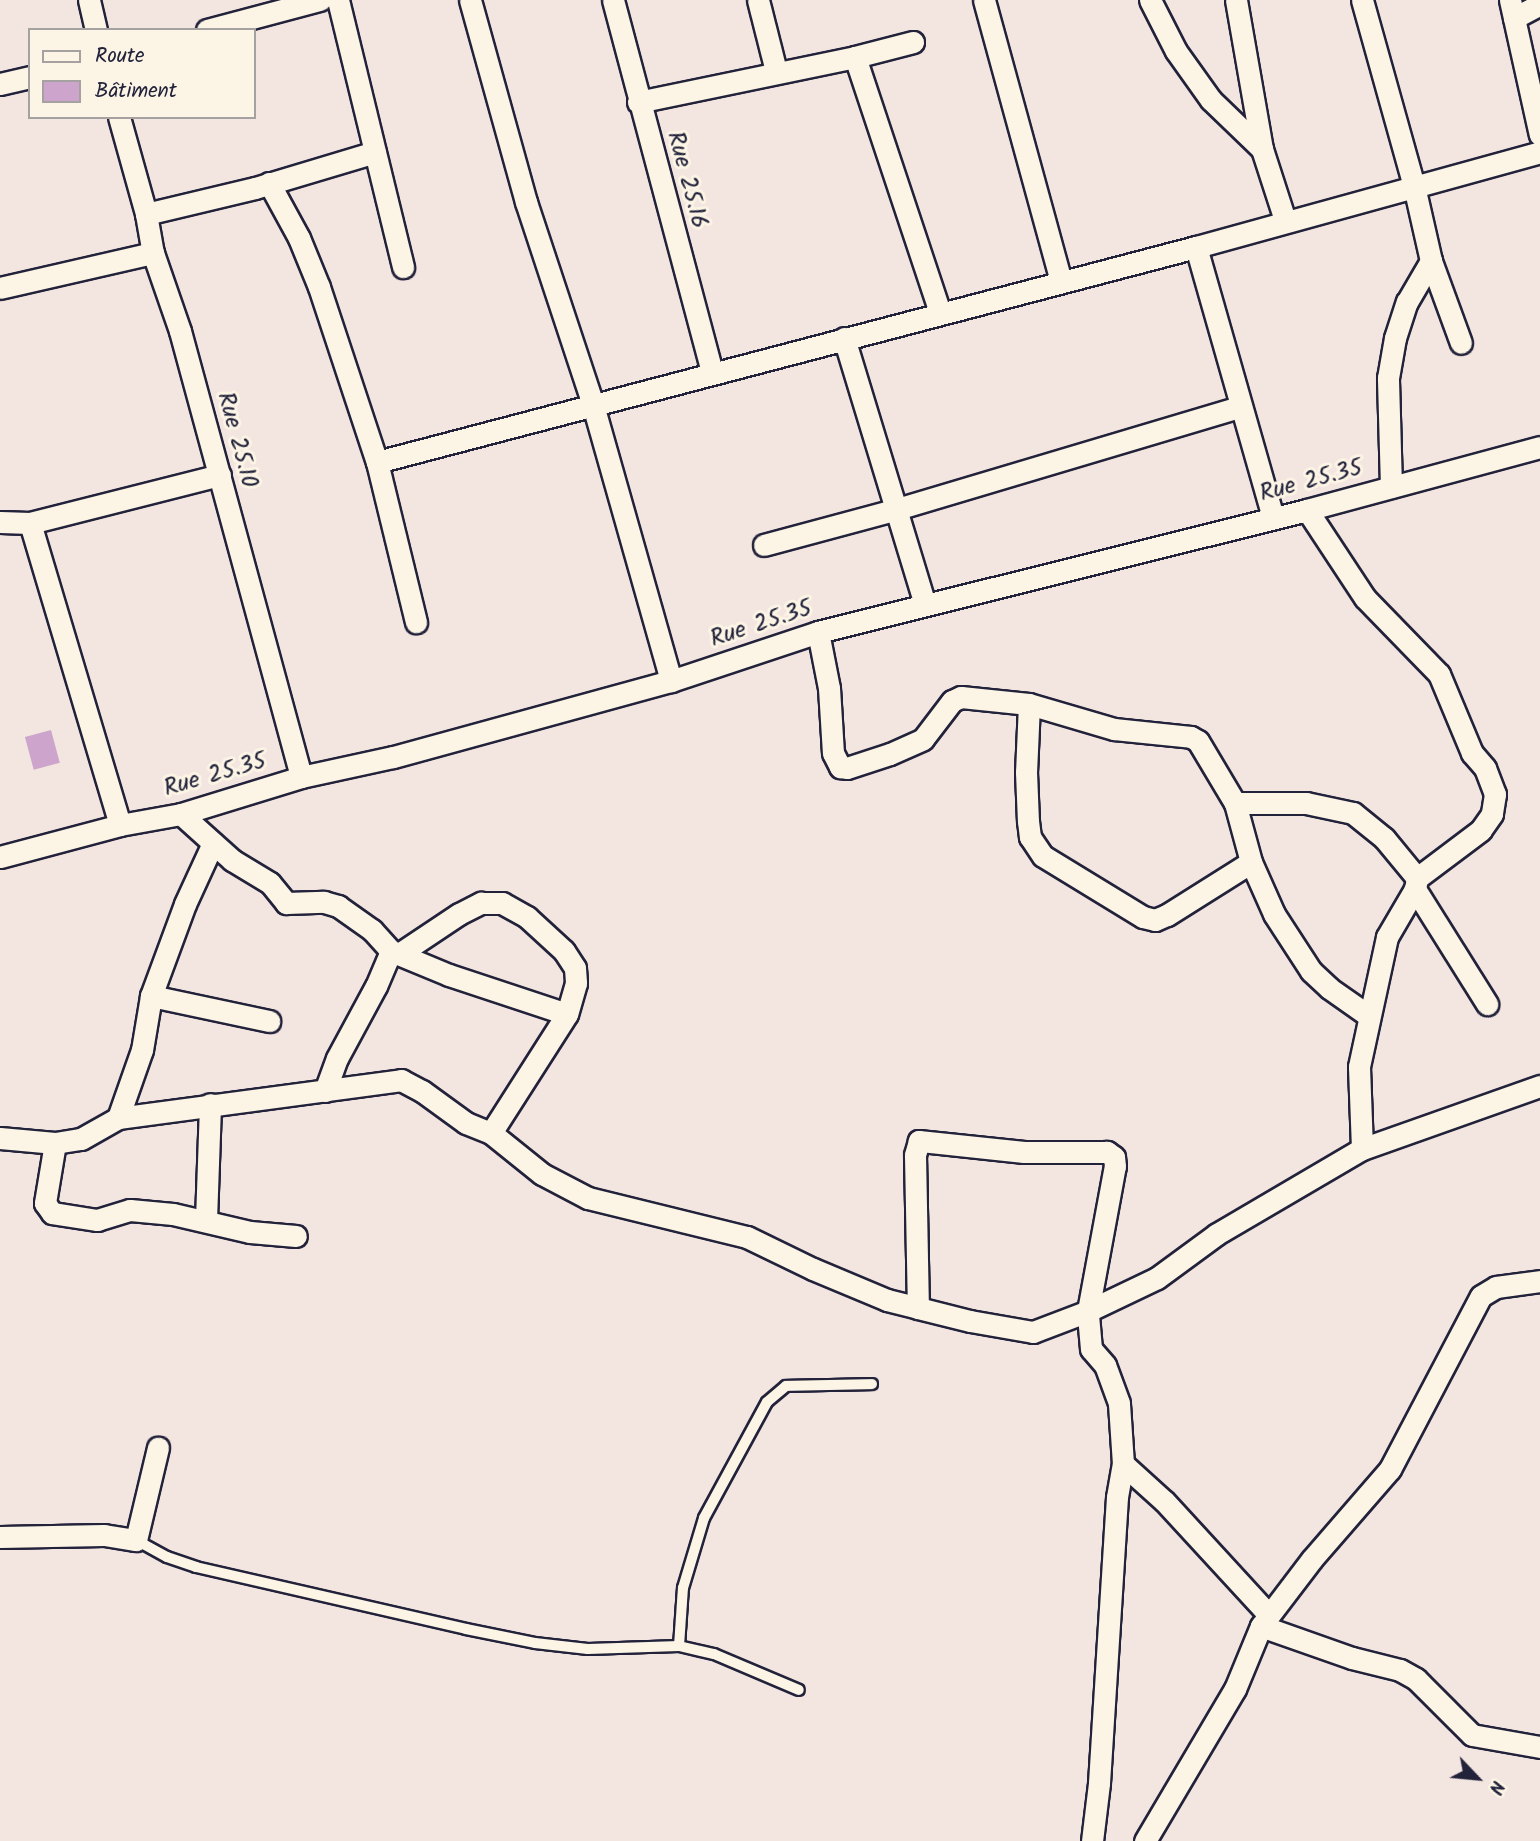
<!DOCTYPE html>
<html>
<head>
<meta charset="utf-8">
<style>
  body { margin:0 }
  #map { position:relative; width:1540px; height:1841px; overflow:hidden; background:#f3e5e0; font-family:Kalam,sans-serif }
  div>[style] { position:absolute }
  .building>* { inset:0; background:#cda5cc; transform-origin:0 0 }
  .roads { filter:drop-shadow(2px 0 #22223b) drop-shadow(-2px 0 #22223b) drop-shadow(0 2px #22223b) drop-shadow(0 -2px #22223b) }
  .lane>* { height:10px; margin:-5px; padding:0 5px; transform-origin:5px; border-radius:5px; background:#fcf5e5 }
  .street>* { height:21px; margin:-10.5px; padding:0 10.5px; transform-origin:10.5px; border-radius:10.5px; background:#fcf5e5 }
  span { translate:-50% -50%; white-space:nowrap; text-align:center; line-height:1.15; -webkit-text-stroke:6px #fcf5e5; paint-order:stroke }
  .street-label { font-size:24px; color:#22223b }
  .legend { position:absolute; left:28px; top:28px; width:228px; height:91px; box-sizing:border-box; background:#fcf5e5; border:2px solid #a5a1a1; margin:0; padding:9px 12px; list-style:none; font-size:21px; color:#22223b }
  .legend li { display:flex; align-items:center; gap:14px; height:35px }
  .legend b { width:35px; border:2px solid #a5a1a1 }
  .north { position:absolute; left:1442px; top:1743px; width:70px; height:70px; -webkit-text-stroke:5px #fcf5e5; paint-order:stroke; rotate:116deg; font-size:19px; font-weight:700; line-height:28px; text-align:center; color:#22223b }
  .north::after { content:''; display:block; margin:auto; width:24px; height:32px; background:#22223b; clip-path:polygon(50% 0,100% 100%,50% 72%,0 100%) }
</style>
</head>
<body>
<div id="map">
  <div class="building">
    <i style="left:51px;top:730px;width:34px;height:27px;rotate:75deg"></i>
  </div>
  <div class="roads">
    <div class="lane">
      <i style="left:136px;top:1540px;width:35px;rotate:29deg"></i>
      <i style="left:167px;top:1557px;width:31px;rotate:19deg"></i>
      <i style="left:196px;top:1567px;width:277px;rotate:12.9deg"></i>
      <i style="left:466px;top:1629px;width:70px;rotate:11.5deg"></i>
      <i style="left:535px;top:1643px;width:53px;rotate:6.5deg"></i>
      <i style="left:588px;top:1649px;width:91px;rotate:-1.9deg"></i>
      <i style="left:679px;top:1646px;width:36px;rotate:13deg"></i>
      <i style="left:714px;top:1654px;width:92px;rotate:23deg"></i>
      <i style="left:679px;top:1646px;width:58px;rotate:-86.1deg"></i>
      <i style="left:683px;top:1588px;width:73px;rotate:-73.3deg"></i>
      <i style="left:704px;top:1518px;width:132px;rotate:-61.5deg"></i>
      <i style="left:767px;top:1402px;width:25px;rotate:-40deg"></i>
      <i style="left:786px;top:1386px;width:86px;rotate:-1.3deg"></i>
    </div>
    <div class="street">
      <i style="left:89px;top:0;width:31px;rotate:77deg"></i>
      <i style="left:338px;top:0;width:275px;rotate:76.3deg"></i>
      <i style="left:470px;top:0;width:210px;rotate:74.5deg"></i>
      <i style="left:526px;top:202px;width:214px;rotate:71.7deg"></i>
      <i style="left:593px;top:405px;width:287px;rotate:74.2deg"></i>
      <i style="left:613px;top:0;width:386px;rotate:75.1deg"></i>
      <i style="left:758px;top:0;width:73px;rotate:75.8deg"></i>
      <i style="left:984px;top:0;width:291px;rotate:74.7deg"></i>
      <i style="left:1150px;top:0;width:57px;rotate:63deg"></i>
      <i style="left:1176px;top:51px;width:60px;rotate:54.5deg"></i>
      <i style="left:1211px;top:100px;width:71px;rotate:43.9deg"></i>
      <i style="left:1262px;top:149px;width:75px;rotate:72.1deg"></i>
      <i style="left:1236px;top:0;width:151px;rotate:80.1deg"></i>
      <i style="left:1362px;top:0;width:193px;rotate:74.4deg"></i>
      <i style="left:1414px;top:186px;width:77px;rotate:77.2deg"></i>
      <i style="left:1431px;top:261px;width:87px;rotate:69.9deg"></i>
      <i style="left:1510px;top:0;width:138px;rotate:77.5deg"></i>
      <i style="left:1514px;top:18px;width:30px;rotate:-28deg"></i>
      <i style="left:207px;top:30px;width:117px;rotate:-14.9deg"></i>
      <i style="left:855px;top:57px;width:269px;rotate:71.6deg"></i>
      <i style="left:0;top:84px;width:31px;rotate:-13deg"></i>
      <i style="left:638px;top:102px;width:222px;rotate:-11.7deg"></i>
      <i style="left:855px;top:57px;width:60px;rotate:-14.5deg"></i>
      <i style="left:119px;top:117px;width:101px;rotate:74.4deg"></i>
      <i style="left:146px;top:214px;width:40px;rotate:80deg"></i>
      <i style="left:153px;top:253px;width:83px;rotate:70.9deg"></i>
      <i style="left:180px;top:331px;width:462px;rotate:74.8deg"></i>
      <i style="left:269px;top:183px;width:63px;rotate:61.4deg"></i>
      <i style="left:299px;top:238px;width:53px;rotate:67.8deg"></i>
      <i style="left:319px;top:287px;width:184px;rotate:71.7deg"></i>
      <i style="left:377px;top:462px;width:165px;rotate:76.3deg"></i>
      <i style="left:146px;top:214px;width:112px;rotate:-13.4deg"></i>
      <i style="left:255px;top:188px;width:125px;rotate:-16.7deg"></i>
      <i style="left:1196px;top:247px;width:282px;rotate:74.1deg"></i>
      <i style="left:0;top:288px;width:157px;rotate:-12.9deg"></i>
      <i style="left:844px;top:338px;width:279px;rotate:73.1deg"></i>
      <i style="left:377px;top:462px;width:847px;rotate:-14.71deg"></i>
      <i style="left:1196px;top:247px;width:357px;rotate:-15.4deg"></i>
      <i style="left:1391px;top:487px;width:109px;rotate:-91.6deg"></i>
      <i style="left:1388px;top:378px;width:41px;rotate:-80.1deg"></i>
      <i style="left:1395px;top:338px;width:38px;rotate:-72deg"></i>
      <i style="left:1407px;top:302px;width:48px;rotate:-59.7deg"></i>
      <i style="left:1307px;top:510px;width:105px;rotate:56.6deg"></i>
      <i style="left:1365px;top:598px;width:106px;rotate:45.8deg"></i>
      <i style="left:1439px;top:674px;width:86px;rotate:67.3deg"></i>
      <i style="left:1472px;top:753px;width:20px;rotate:49deg"></i>
      <i style="left:1485px;top:768px;width:28px;rotate:69deg"></i>
      <i style="left:1495px;top:794px;width:20px;rotate:99deg"></i>
      <i style="left:1492px;top:814px;width:19px;rotate:125deg"></i>
      <i style="left:1481px;top:830px;width:80px;rotate:143.1deg"></i>
      <i style="left:1417px;top:878px;width:11px;rotate:100deg"></i>
      <i style="left:1415px;top:889px;width:56px;rotate:120.3deg"></i>
      <i style="left:1387px;top:937px;width:133px;rotate:102.2deg"></i>
      <i style="left:1359px;top:1067px;width:82px;rotate:87.9deg"></i>
      <i style="left:0;top:522px;width:30px;rotate:2deg"></i>
      <i style="left:30px;top:523px;width:196px;rotate:-14.2deg"></i>
      <i style="left:30px;top:523px;width:315px;rotate:73.4deg"></i>
      <i style="left:764px;top:545px;width:138px;rotate:-15.1deg"></i>
      <i style="left:897px;top:509px;width:357px;rotate:-16.6deg"></i>
      <i style="left:818px;top:632px;width:57px;rotate:78.9deg"></i>
      <i style="left:829px;top:688px;width:65px;rotate:86.5deg"></i>
      <i style="left:833px;top:753px;width:16px;rotate:63deg"></i>
      <i style="left:840px;top:767px;width:7px;rotate:8deg"></i>
      <i style="left:847px;top:768px;width:45px;rotate:-18deg"></i>
      <i style="left:890px;top:754px;width:36px;rotate:-24deg"></i>
      <i style="left:923px;top:739px;width:48px;rotate:-52.7deg"></i>
      <i style="left:952px;top:701px;width:10px;rotate:-24deg"></i>
      <i style="left:961px;top:697px;width:68px;rotate:5.9deg"></i>
      <i style="left:1029px;top:704px;width:89px;rotate:16.4deg"></i>
      <i style="left:1114px;top:729px;width:77px;rotate:5.9deg"></i>
      <i style="left:1191px;top:737px;width:8px;rotate:30deg"></i>
      <i style="left:1198px;top:741px;width:72px;rotate:59.2deg"></i>
      <i style="left:1235px;top:803px;width:61px;rotate:74.8deg"></i>
      <i style="left:1251px;top:862px;width:57px;rotate:66.1deg"></i>
      <i style="left:1274px;top:914px;width:68px;rotate:57deg"></i>
      <i style="left:1311px;top:971px;width:25px;rotate:43deg"></i>
      <i style="left:1329px;top:988px;width:49px;rotate:35deg"></i>
      <i style="left:1029px;top:704px;width:68px;rotate:92.5deg"></i>
      <i style="left:1026px;top:772px;width:49px;rotate:87.7deg"></i>
      <i style="left:1028px;top:821px;width:16px;rotate:83deg"></i>
      <i style="left:1030px;top:837px;width:23px;rotate:56deg"></i>
      <i style="left:1043px;top:856px;width:117px;rotate:31.4deg"></i>
      <i style="left:1143px;top:917px;width:12px;rotate:14deg"></i>
      <i style="left:1155px;top:920px;width:13px;rotate:-23deg"></i>
      <i style="left:1167px;top:915px;width:99px;rotate:-32.2deg"></i>
      <i style="left:1235px;top:803px;width:71px"></i>
      <i style="left:1306px;top:803px;width:48px;rotate:12deg"></i>
      <i style="left:1353px;top:813px;width:40px;rotate:39deg"></i>
      <i style="left:1384px;top:838px;width:52px;rotate:50.5deg"></i>
      <i style="left:181px;top:814px;width:69px;rotate:42deg"></i>
      <i style="left:232px;top:860px;width:44px;rotate:31.2deg"></i>
      <i style="left:270px;top:883px;width:26px;rotate:51deg"></i>
      <i style="left:286px;top:903px;width:38px;rotate:-2deg"></i>
      <i style="left:324px;top:902px;width:15px;rotate:16deg"></i>
      <i style="left:338px;top:906px;width:42px;rotate:35.2deg"></i>
      <i style="left:372px;top:930px;width:28px;rotate:48deg"></i>
      <i style="left:391px;top:951px;width:38px;rotate:113deg"></i>
      <i style="left:376px;top:986px;width:82px;rotate:118.4deg"></i>
      <i style="left:337px;top:1058px;width:35px;rotate:110deg"></i>
      <i style="left:0;top:857px;width:124px;rotate:-14.9deg"></i>
      <i style="left:120px;top:825px;width:62px;rotate:-10.2deg"></i>
      <i style="left:181px;top:814px;width:126px;rotate:-17.1deg"></i>
      <i style="left:301px;top:777px;width:94px;rotate:-12.3deg"></i>
      <i style="left:393px;top:757px;width:288px;rotate:-15.3deg"></i>
      <i style="left:671px;top:681px;width:155px;rotate:-18.4deg"></i>
      <i style="left:818px;top:632px;width:504px;rotate:-14.01deg"></i>
      <i style="left:1307px;top:510px;width:241px;rotate:-15.1deg"></i>
      <i style="left:1415px;top:889px;width:136px;rotate:57.9deg"></i>
      <i style="left:391px;top:951px;width:63px;rotate:22.5deg"></i>
      <i style="left:449px;top:975px;width:124px;rotate:18.3deg"></i>
      <i style="left:567px;top:1014px;width:141px;rotate:122.6deg"></i>
      <i style="left:399px;top:954px;width:72px;rotate:-33.7deg"></i>
      <i style="left:459px;top:914px;width:25px;rotate:-27deg"></i>
      <i style="left:481px;top:903px;width:21px"></i>
      <i style="left:502px;top:903px;width:29px;rotate:29deg"></i>
      <i style="left:527px;top:917px;width:50px;rotate:42.6deg"></i>
      <i style="left:564px;top:951px;width:20px;rotate:57deg"></i>
      <i style="left:575px;top:968px;width:15px;rotate:86deg"></i>
      <i style="left:576px;top:983px;width:32px;rotate:106deg"></i>
      <i style="left:151px;top:996px;width:121px;rotate:12deg"></i>
      <i style="left:118px;top:1118px;width:72px;rotate:-70.6deg"></i>
      <i style="left:142px;top:1050px;width:55px;rotate:-80.5deg"></i>
      <i style="left:151px;top:996px;width:98px;rotate:-69.7deg"></i>
      <i style="left:185px;top:904px;width:67px;rotate:-65.3deg"></i>
      <i style="left:0;top:1138px;width:55px;rotate:5.2deg"></i>
      <i style="left:55px;top:1143px;width:26px;rotate:-9deg"></i>
      <i style="left:81px;top:1139px;width:43px;rotate:-29.6deg"></i>
      <i style="left:118px;top:1118px;width:286px;rotate:-7.6deg"></i>
      <i style="left:401px;top:1080px;width:24px;rotate:28deg"></i>
      <i style="left:422px;top:1091px;width:54px;rotate:36deg"></i>
      <i style="left:466px;top:1123px;width:27px;rotate:22deg"></i>
      <i style="left:491px;top:1133px;width:65px;rotate:38.8deg"></i>
      <i style="left:542px;top:1174px;width:52px;rotate:27.6deg"></i>
      <i style="left:588px;top:1198px;width:164px;rotate:13.8deg"></i>
      <i style="left:747px;top:1237px;width:73px;rotate:25.9deg"></i>
      <i style="left:813px;top:1269px;width:80px;rotate:22.7deg"></i>
      <i style="left:887px;top:1300px;width:32px;rotate:14deg"></i>
      <i style="left:918px;top:1308px;width:54px;rotate:14deg"></i>
      <i style="left:970px;top:1321px;width:64px;rotate:9.9deg"></i>
      <i style="left:1033px;top:1332px;width:59px;rotate:-20.9deg"></i>
      <i style="left:1088px;top:1311px;width:147px;rotate:-79.5deg"></i>
      <i style="left:1115px;top:1166px;width:9px;rotate:-96deg"></i>
      <i style="left:1114px;top:1157px;width:9px;rotate:-144deg"></i>
      <i style="left:1107px;top:1152px;width:83px;rotate:180deg"></i>
      <i style="left:1024px;top:1152px;width:106px;rotate:-174deg"></i>
      <i style="left:919px;top:1141px;width:15px;rotate:106deg"></i>
      <i style="left:915px;top:1155px;width:153px;rotate:88.9deg"></i>
      <i style="left:55px;top:1143px;width:61px;rotate:99.5deg"></i>
      <i style="left:45px;top:1203px;width:12px;rotate:55deg"></i>
      <i style="left:52px;top:1213px;width:46px;rotate:8.8deg"></i>
      <i style="left:97px;top:1220px;width:34px;rotate:-17deg"></i>
      <i style="left:130px;top:1210px;width:43px;rotate:5.3deg"></i>
      <i style="left:173px;top:1214px;width:79px;rotate:13.2deg"></i>
      <i style="left:250px;top:1232px;width:46px;rotate:5deg"></i>
      <i style="left:206px;top:1220px;width:116px;rotate:-88deg"></i>
      <i style="left:0;top:1537px;width:104px;rotate:-1.1deg"></i>
      <i style="left:104px;top:1535px;width:32px;rotate:9deg"></i>
      <i style="left:136px;top:1540px;width:95px;rotate:-76.6deg"></i>
      <i style="left:1269px;top:1615px;width:155px;rotate:-132.6deg"></i>
      <i style="left:1164px;top:1501px;width:55px;rotate:-137.9deg"></i>
      <i style="left:1123px;top:1464px;width:61px;rotate:-93.8deg"></i>
      <i style="left:1119px;top:1403px;width:40px;rotate:-110.2deg"></i>
      <i style="left:1105px;top:1365px;width:21px;rotate:-131deg"></i>
      <i style="left:1091px;top:1349px;width:38px;rotate:-95deg"></i>
      <i style="left:1088px;top:1311px;width:76px;rotate:-25.6deg"></i>
      <i style="left:1157px;top:1278px;width:74px;rotate:-36.3deg"></i>
      <i style="left:1217px;top:1234px;width:168px;rotate:-30.4deg"></i>
      <i style="left:1362px;top:1149px;width:189px;rotate:-19.5deg"></i>
      <i style="left:1261px;top:1626px;width:96px;rotate:19.4deg"></i>
      <i style="left:1352px;top:1658px;width:49px;rotate:14deg"></i>
      <i style="left:1400px;top:1670px;width:18px;rotate:29deg"></i>
      <i style="left:1416px;top:1679px;width:79px;rotate:45deg"></i>
      <i style="left:1472px;top:1735px;width:69px;rotate:10deg"></i>
      <i style="left:1092px;top:1841px;width:58px;rotate:-83.1deg"></i>
      <i style="left:1099px;top:1783px;width:287px;rotate:-86.4deg"></i>
      <i style="left:1117px;top:1497px;width:34px;rotate:-80deg"></i>
      <i style="left:1145px;top:1841px;width:177px;rotate:-59.4deg"></i>
      <i style="left:1235px;top:1689px;width:68px;rotate:-67.6deg"></i>
      <i style="left:1261px;top:1626px;width:84px;rotate:-52.7deg"></i>
      <i style="left:1312px;top:1559px;width:119px;rotate:-49.1deg"></i>
      <i style="left:1390px;top:1469px;width:195px;rotate:-62.3deg"></i>
      <i style="left:1481px;top:1296px;width:17px;rotate:-31deg"></i>
      <i style="left:1496px;top:1287px;width:44px;rotate:-7.8deg"></i>
    </div>
  </div>
  <div class="street-label">
    <span style="left:687px;top:180px;rotate:75deg">Rue 25.16</span>
    <span style="left:237px;top:440px;rotate:75deg">Rue 25.10</span>
    <span style="left:1311px;top:481px;rotate:-15deg">Rue 25.35</span>
    <span style="left:761px;top:624px;rotate:-18deg">Rue 25.35</span>
    <span style="left:215px;top:775px;rotate:-16deg">Rue 25.35</span>
  </div>
  <ul class="legend">
  <li><b style="height:9px;background:#fcf5e5"></b>Route</li>
  <li><b style="height:19px;background:#cda5cc"></b>Bâtiment</li>
  </ul>
  <div class="north">N</div>
</div>
</body>
</html>
